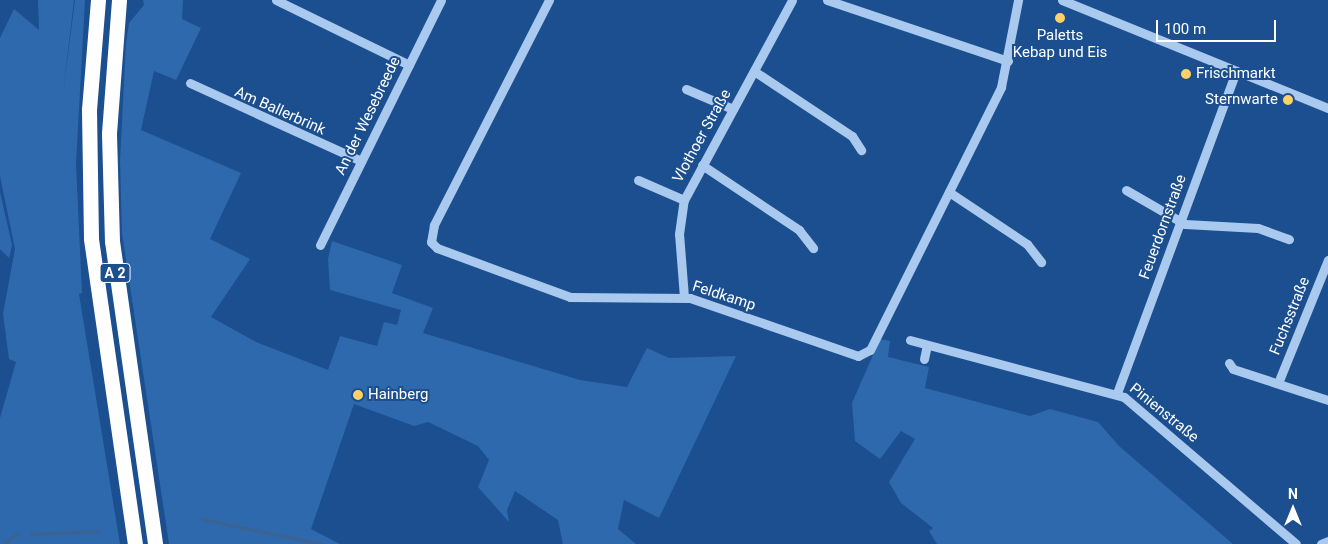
<!DOCTYPE html>
<html>
<head>
<meta charset="utf-8">
<style>
  body { margin:0 }
  #map { position:relative; width:1328px; height:544px; overflow:hidden; background:#1b4f8f; font-family:Roboto,sans-serif }
  div>[style] { position:absolute }
  .green>* { inset:0; background:#2e69ad }
  .stream>* { height:2.5px; margin:-1.25px; padding:0 1.25px; transform-origin:1.25px; border-radius:1.25px; background:#3c6290 }
  .minor>* { height:9px; margin:-4.5px; padding:0 4.5px; transform-origin:4.5px; border-radius:4.5px; background:#a9c9ee }
  .highway>* { height:15px; margin:-7.5px; padding:0 7.5px; transform-origin:7.5px; border-radius:7.5px; background:#fff }
  .dots>* { width:14px; height:14px; translate:-50% -50%; box-sizing:border-box; border:2px solid #1b4f8f; border-radius:50% }
  span { translate:-50% -50%; white-space:nowrap; text-align:center; line-height:1.15; -webkit-text-stroke:4px #1b4f8f; paint-order:stroke }
  .shield-label span { padding:1px 4px; background:#1b4f8f; border:1px solid; border-radius:4px; -webkit-text-stroke-width:0 }
  .shield-label { font-size:14px; color:#fff; font-weight:700 }
  .poi-label { font-size:15px; color:#fff }
  .left { translate:0 -50%; text-align:left }
  .right { translate:-100% -50%; text-align:right }
  .street-label { font-size:15px; color:#fff }
  .north { position:absolute; left:1268px; top:484px; width:50px; height:50px; -webkit-text-stroke:4px #1b4f8f; paint-order:stroke; rotate:0deg; font-size:14px; font-weight:700; line-height:20px; text-align:center; color:#fff }
  .north::after { content:''; display:block; margin:auto; width:18px; height:22px; background:#fff; clip-path:polygon(50% 0,100% 100%,50% 72%,0 100%) }
  .scale { position:absolute; left:1156px; top:20px; width:120px; height:22px; box-sizing:border-box; border:2px solid #fff; border-top:0; padding-left:6px; font-size:15px; line-height:18px; white-space:nowrap; color:#fff; -webkit-text-stroke:4px #1b4f8f; paint-order:stroke }
</style>
</head>
<body>
<div id="map">
  <div class="green">
    <i style="clip-path:polygon(38px 0,74px 0,63px 94px,75px 0,85px 0,76px 164px,82px 293px,79px 294px,120px 544px,0 544px,0 418px,16px 362px,9px 359px,3px 314px,15px 249px,0 176px,0 38px,14px 9px,39px 30px)"></i>
    <i style="clip-path:polygon(143px 0,183px 0,182px 19px,201px 28px,176px 80px,154px 71px,141px 130px,241px 173px,210px 239px,250px 259px,211px 317px,256px 342px,328px 370px,340px 336px,377px 346px,384px 322px,397px 325px,401px 310px,330px 290px,328px 259px,332px 241px,402px 265px,392px 293px,433px 308px,423px 333px,580px 380px,627px 387px,647px 348px,669px 358px,736px 356px,659px 518px,624px 500px,618px 529px,636px 544px,563px 544px,558px 520px,515px 491px,507px 510px,509px 522px,478px 487px,489px 460px,478px 446px,428px 422px,414px 426px,354px 404px,311px 529px,340px 544px,169px 544px,122px 233px,120px 161px,126px 43px,129px 23px,144px 5px)"></i>
    <i style="clip-path:polygon(0 192px,12px 245px,9px 258px,0 249px)"></i>
    <i style="clip-path:polygon(880px 339px,890px 341px,888px 357px,929px 367px,925px 388px,1030px 416px,1050px 409px,1098px 422px,1119px 446px,1233px 544px,937px 544px,929px 531px,933px 528px,901px 503px,889px 482px,915px 439px,901px 431px,880px 459px,855px 441px,852px 403px)"></i>
  </div>
  <div class="stream">
    <i style="left:202px;top:519px;width:123px;rotate:11.8deg"></i>
    <i style="left:31px;top:534px;width:67px;rotate:-2.6deg"></i>
    <i style="left:4px;top:544px;width:18px;rotate:-38deg"></i>
  </div>
  <div class="minor">
    <i style="left:276px;top:0;width:148px;rotate:26deg"></i>
    <i style="left:549px;top:0;width:253px;rotate:117.1deg"></i>
    <i style="left:434px;top:225px;width:17px;rotate:100deg"></i>
    <i style="left:431px;top:242px;width:8px;rotate:45deg"></i>
    <i style="left:437px;top:248px;width:142px;rotate:20.2deg"></i>
    <i style="left:570px;top:297px;width:120px;rotate:0.5deg"></i>
    <i style="left:690px;top:298px;width:178px;rotate:19deg"></i>
    <i style="left:858px;top:356px;width:13px;rotate:-27deg"></i>
    <i style="left:870px;top:350px;width:294px;rotate:-63.5deg"></i>
    <i style="left:1001px;top:87px;width:89px;rotate:-78.9deg"></i>
    <i style="left:827px;top:0;width:191px;rotate:18.6deg"></i>
    <i style="left:1062px;top:0;width:287px;rotate:22.1deg"></i>
    <i style="left:754px;top:71px;width:118px;rotate:33.6deg"></i>
    <i style="left:852px;top:136px;width:17px;rotate:57deg"></i>
    <i style="left:190px;top:83px;width:188px;rotate:24.5deg"></i>
    <i style="left:686px;top:89px;width:51px;rotate:23.1deg"></i>
    <i style="left:702px;top:165px;width:117px;rotate:33.8deg"></i>
    <i style="left:799px;top:230px;width:23px;rotate:52deg"></i>
    <i style="left:638px;top:180px;width:50px;rotate:23.5deg"></i>
    <i style="left:1126px;top:190px;width:68px;rotate:30deg"></i>
    <i style="left:1185px;top:224px;width:73px;rotate:3.1deg"></i>
    <i style="left:1258px;top:228px;width:33px;rotate:20deg"></i>
    <i style="left:949px;top:192px;width:94px;rotate:33.7deg"></i>
    <i style="left:1027px;top:244px;width:23px;rotate:52deg"></i>
    <i style="left:320px;top:245px;width:273px;rotate:-63.7deg"></i>
    <i style="left:684px;top:297px;width:63px;rotate:-94.5deg"></i>
    <i style="left:679px;top:234px;width:34px;rotate:-82deg"></i>
    <i style="left:684px;top:200px;width:227px;rotate:-61.6deg"></i>
    <i style="left:910px;top:340px;width:221px;rotate:14.9deg"></i>
    <i style="left:1124px;top:397px;width:226px;rotate:40.5deg"></i>
    <i style="left:924px;top:359px;width:14px;rotate:-78deg"></i>
    <i style="left:1229px;top:363px;width:7px;rotate:56deg"></i>
    <i style="left:1233px;top:369px;width:100px;rotate:18.1deg"></i>
    <i style="left:1278px;top:383px;width:133px;rotate:-67.9deg"></i>
    <i style="left:1117px;top:393px;width:343px;rotate:-69.7deg"></i>
    <i style="left:1321px;top:544px;width:8px;rotate:-23deg"></i>
  </div>
  <div class="highway">
    <i style="left:98px;top:0;width:110px;rotate:94.7deg"></i>
    <i style="left:89px;top:110px;width:129px;rotate:89.1deg"></i>
    <i style="left:91px;top:239px;width:308px;rotate:81.8deg"></i>
    <i style="left:119px;top:0;width:134px;rotate:94.3deg"></i>
    <i style="left:109px;top:134px;width:107px;rotate:88.4deg"></i>
    <i style="left:112px;top:241px;width:306px;rotate:81.9deg"></i>
  </div>
  <div class="dots">
    <i style="left:1060px;top:18px;background:#ffd166"></i>
    <i style="left:1186px;top:74px;background:#ffd166"></i>
    <i style="left:1288px;top:100px;background:#ffd166"></i>
    <i style="left:358px;top:395px;background:#ffd166"></i>
  </div>
  <div class="shield-label">
    <span style="left:115px;top:273px">A 2</span>
  </div>
  <div class="poi-label">
    <span style="left:1060px;top:44px">Paletts<br>Kebap und Eis</span>
    <span class="left" style="left:1196px;top:74px">Frischmarkt</span>
    <span class="right" style="left:1278px;top:100px">Sternwarte</span>
    <span class="left" style="left:368px;top:395px">Hainberg</span>
  </div>
  <div class="street-label">
    <span style="left:280px;top:111px;rotate:24deg">Am Ballerbrink</span>
    <span style="left:368px;top:116px;rotate:-64deg">An der Wesebreede</span>
    <span style="left:702px;top:136px;rotate:-61deg">Vlothoer Straße</span>
    <span style="left:1163px;top:227px;rotate:-70deg">Feuerdornstraße</span>
    <span style="left:724px;top:296px;rotate:18deg">Feldkamp</span>
    <span style="left:1290px;top:316px;rotate:-68deg">Fuchsstraße</span>
    <span style="left:1164px;top:413px;rotate:39deg">Pinienstraße</span>
  </div>
  <div class="north">N</div>
  <div class="scale">100 m</div>
</div>
</body>
</html>
